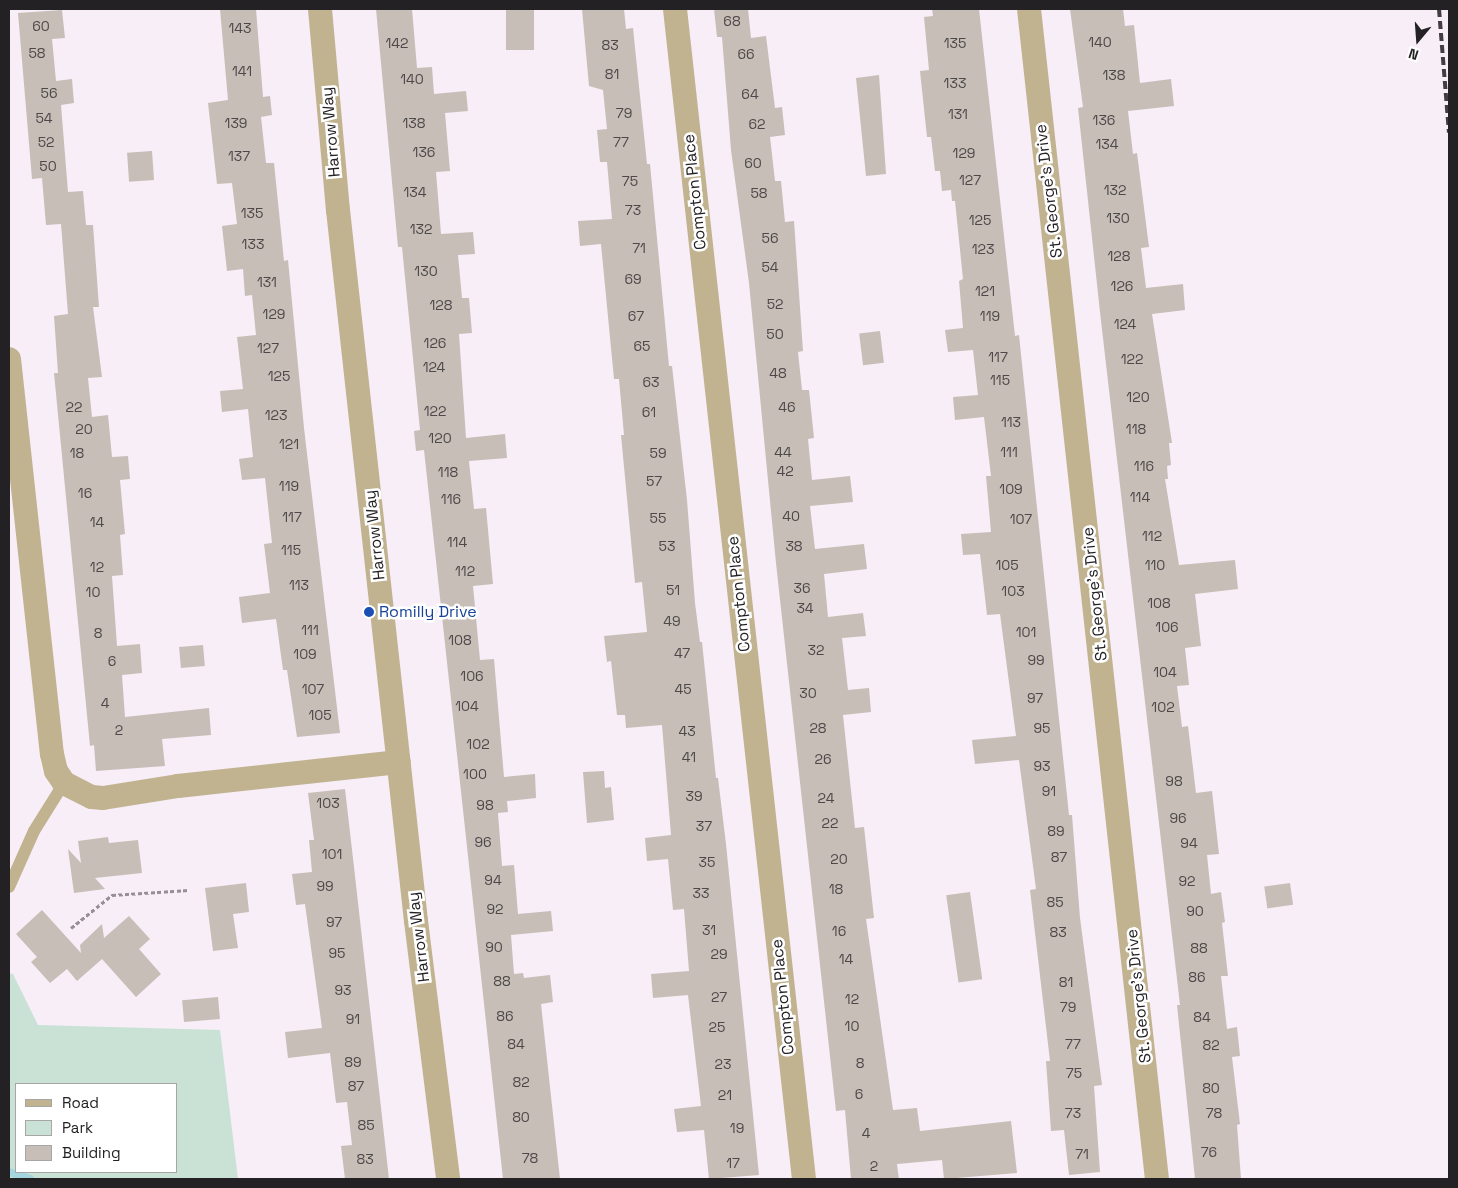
<!DOCTYPE html>
<html>
<head>
<meta charset="utf-8">
<style>
  body { margin:0 }
  #map { position:relative; width:1458px; height:1188px; overflow:hidden; background:#f7eef7; font-family:"Space Grotesk",sans-serif }
  div>[style] { position:absolute }
  .green>* { inset:0; background:#c9e2d5 }
  .stream>* { height:8px; margin:-4px; padding:0 4px; transform-origin:4px; border-radius:4px; background:#a5d6e0 }
  .building>* { inset:0; background:#c7beb7; transform-origin:0 0 }
  .path>* { height:3px; margin-top:-1.5px; transform-origin:0; background:repeating-linear-gradient(90deg,#969096 0 4px,transparent 0 6.5px) }
  .service>* { height:12px; margin:-6px; padding:0 6px; transform-origin:6px; border-radius:6px; background:#c1b390 }
  .minor>* { height:24px; margin:-12px; padding:0 12px; transform-origin:12px; border-radius:12px; background:#c1b390 }
  .rail>* { height:4px; margin-top:-2px; transform-origin:0; background:repeating-linear-gradient(90deg,#413d41 0 8px,transparent 0 12px) }
  .dots>* { width:14px; height:14px; translate:-50% -50%; box-sizing:border-box; border:2px solid #fff; border-radius:50% }
  span { translate:-50% -50%; white-space:nowrap; text-align:center; line-height:1.15; -webkit-text-stroke:5px #fff; paint-order:stroke }
  .number-label { font-size:14px; color:#4d4849 }
  .number-label span { -webkit-text-stroke-width:0 }
  .street-label { font-size:16px; color:#242124 }
  .transit-label { font-size:16px; color:#164399 }
  .left { translate:0 -50%; text-align:left }
  .frame { position:absolute; inset:0; border:10px solid #242124; pointer-events:none }
  .legend { position:absolute; left:15px; top:1083px; width:162px; height:90px; box-sizing:border-box; background:#fff; border:1px solid #a7a6a7; margin:0; padding:6px 9px; list-style:none; font-size:15px; color:#242124 }
  .legend li { display:flex; align-items:center; gap:10px; height:25px }
  .legend b { width:25px; border:1px solid #a7a6a7 }
  .north { position:absolute; left:1393px; top:15px; width:50px; height:50px; -webkit-text-stroke:4px #fff; paint-order:stroke; rotate:198deg; font-size:14px; font-weight:700; line-height:20px; text-align:center; color:#242124 }
  .north::after { content:''; display:block; margin:auto; width:18px; height:22px; background:#242124; clip-path:polygon(50% 0,100% 100%,50% 72%,0 100%) }
</style>
</head>
<body>
<div id="map">
  <div class="green">
    <i style="clip-path:polygon(evenodd,9px 973px,13px 974px,38px 1025px,220px 1030px,238px 1179px,9px 1179px,9px 973px,16px 1084px,176px 1084px,176px 1172px,16px 1172px,16px 1084px)"></i>
  </div>
  <div class="stream">
    <i style="left:9px;top:1172px;width:22px;rotate:18deg"></i>
  </div>
  <div class="building">
    <i style="clip-path:polygon(220px 9px,256px 9px,263px 97px,270px 96px,272px 115px,261px 117px,266px 163px,274px 163px,284px 261px,288px 260px,304px 428px,340px 733px,297px 737px,287px 670px,283px 670px,276px 619px,242px 623px,239px 597px,270px 593px,264px 544px,272px 543px,265px 478px,242px 480px,239px 459px,253px 457px,248px 409px,222px 412px,220px 391px,243px 389px,237px 337px,256px 335px,252px 295px,245px 296px,243px 269px,227px 271px,222px 226px,237px 224px,232px 183px,217px 184px,208px 103px,228px 100px)"></i>
    <i style="clip-path:polygon(376px 9px,412px 9px,417px 68px,432px 67px,434px 94px,466px 91px,468px 111px,445px 113px,450px 171px,436px 172px,441px 234px,473px 232px,475px 254px,458px 255px,462px 298px,469px 298px,472px 333px,459px 334px,466px 438px,505px 434px,507px 458px,469px 461px,474px 509px,486px 508px,493px 584px,473px 586px,480px 660px,494px 659px,504px 777px,535px 774px,536px 798px,507px 801px,508px 812px,498px 813px,502px 866px,514px 865px,518px 914px,551px 911px,553px 931px,511px 935px,514px 974px,523px 973px,524px 978px,550px 975px,553px 1002px,541px 1004px,560px 1179px,503px 1179px,424px 450px,416px 451px,414px 431px,420px 430px,402px 247px,398px 247px)"></i>
    <i style="left:506px;top:9px;width:28px;height:41px"></i>
    <i style="clip-path:polygon(582px 9px,624px 9px,626px 29px,633px 28px,647px 164px,650px 164px,669px 366px,672px 366px,687px 500px,695px 603px,700px 642px,702px 642px,716px 778px,718px 778px,726px 844px,759px 1175px,709px 1179px,704px 1130px,677px 1132px,674px 1109px,701px 1106px,688px 995px,653px 998px,651px 974px,689px 971px,684px 909px,673px 910px,668px 859px,647px 861px,645px 838px,671px 835px,662px 725px,626px 728px,625px 715px,617px 715px,611px 661px,607px 662px,604px 636px,647px 632px,642px 582px,635px 583px,621px 435px,624px 435px,619px 379px,614px 379px,601px 244px,580px 246px,578px 221px,612px 219px,607px 162px,600px 162px,597px 130px,607px 129px,603px 90px,589px 86px)"></i>
    <i style="clip-path:polygon(714px 9px,748px 9px,751px 38px,766px 36px,775px 108px,782px 107px,785px 135px,770px 137px,775px 181px,781px 181px,785px 222px,794px 221px,803px 351px,798px 352px,802px 390px,809px 390px,814px 438px,808px 439px,812px 480px,850px 476px,853px 502px,810px 506px,815px 549px,864px 544px,867px 569px,824px 574px,828px 617px,863px 613px,866px 636px,842px 638px,848px 690px,869px 688px,871px 712px,843px 715px,855px 828px,864px 827px,874px 918px,866px 919px,893px 1110px,917px 1108px,920px 1131px,1011px 1121px,1017px 1173px,944px 1179px,942px 1160px,897px 1164px,899px 1179px,851px 1179px,845px 1110px,836px 1111px,776px 563px,749px 283px,731px 150px,722px 37px,717px 37px)"></i>
    <i style="clip-path:polygon(932px 9px,979px 9px,1015px 336px,1019px 335px,1069px 815px,1072px 815px,1080px 918px,1102px 1085px,1094px 1086px,1100px 1172px,1069px 1175px,1064px 1130px,1051px 1131px,1046px 1061px,1050px 1061px,1030px 890px,1036px 889px,1019px 760px,975px 764px,972px 740px,1016px 736px,1000px 614px,987px 615px,980px 554px,963px 555px,961px 534px,991px 532px,986px 476px,991px 476px,984px 417px,955px 420px,953px 397px,978px 395px,973px 350px,948px 352px,945px 330px,963px 328px,959px 281px,963px 279px,955px 201px,952px 201px,951px 190px,942px 191px,940px 171px,935px 171px,931px 137px,927px 137px,920px 71px,929px 70px,924px 17px,933px 16px)"></i>
    <i style="clip-path:polygon(1070px 9px,1123px 9px,1125px 26px,1134px 25px,1140px 83px,1171px 79px,1174px 106px,1128px 111px,1133px 154px,1137px 153px,1149px 247px,1141px 248px,1146px 288px,1183px 284px,1185px 310px,1152px 314px,1172px 443px,1169px 443px,1171px 465px,1167px 466px,1168px 479px,1165px 479px,1179px 565px,1235px 560px,1238px 589px,1195px 594px,1201px 646px,1185px 648px,1189px 685px,1177px 686px,1182px 727px,1188px 726px,1196px 793px,1212px 791px,1219px 854px,1207px 855px,1211px 894px,1221px 892px,1225px 922px,1222px 923px,1228px 976px,1221px 976px,1227px 1029px,1237px 1027px,1240px 1056px,1232px 1057px,1240px 1124px,1237px 1125px,1241px 1179px,1195px 1179px,1177px 1005px,1180px 1005px,1100px 312px,1078px 108px,1083px 107px)"></i>
    <i style="clip-path:polygon(62px 10px,65px 38px,52px 39px,56px 81px,72px 79px,74px 103px,61px 105px,68px 192px,83px 191px,86px 225px,93px 225px,99px 307px,93px 307px,102px 377px,88px 378px,92px 417px,108px 415px,112px 457px,128px 456px,130px 479px,120px 480px,125px 534px,120px 535px,123px 575px,112px 576px,117px 646px,140px 644px,142px 673px,122px 675px,125px 717px,209px 708px,211px 735px,162px 739px,165px 766px,96px 771px,94px 745px,90px 746px,54px 373px,58px 373px,54px 316px,68px 314px,61px 224px,46px 225px,42px 178px,32px 179px,18px 13px)"></i>
    <i style="clip-path:polygon(879px 75px,886px 174px,866px 176px,856px 78px)"></i>
    <i style="left:152px;top:151px;width:29px;height:25px;rotate:86deg"></i>
    <i style="left:880px;top:331px;width:32px;height:21px;rotate:83deg"></i>
    <i style="left:203px;top:645px;width:21px;height:24px;rotate:85deg"></i>
    <i style="clip-path:polygon(604px 771px,605px 788px,611px 787px,614px 820px,587px 823px,583px 772px)"></i>
    <i style="clip-path:polygon(345px 789px,354px 867px,389px 1179px,345px 1179px,341px 1146px,352px 1145px,347px 1102px,336px 1103px,330px 1053px,288px 1058px,285px 1032px,322px 1028px,305px 904px,296px 905px,292px 874px,312px 872px,309px 840px,314px 840px,308px 793px)"></i>
    <i style="clip-path:polygon(108px 837px,109px 843px,138px 840px,142px 873px,95px 878px,105px 889px,74px 893px,68px 849px,81px 863px,78px 841px)"></i>
    <i style="clip-path:polygon(246px 883px,249px 912px,233px 914px,238px 948px,213px 951px,205px 888px)"></i>
    <i style="left:1290px;top:883px;width:22px;height:26px;rotate:82deg"></i>
    <i style="left:970px;top:892px;width:88px;height:24px;rotate:82deg"></i>
    <i style="clip-path:polygon(42px 910px,81px 953px,80px 945px,102px 924px,104px 938px,129px 916px,150px 939px,139px 949px,161px 974px,136px 997px,102px 959px,77px 981px,67px 969px,50px 983px,31px 962px,37px 957px,16px 934px)"></i>
    <i style="left:218px;top:997px;width:22px;height:36px;rotate:85deg"></i>
  </div>
  <div class="path">
    <i style="left:71px;top:928px;width:53px;rotate:-38.8deg"></i>
    <i style="left:112px;top:895px;width:77px;rotate:-3.7deg"></i>
  </div>
  <div class="service">
    <i style="left:9px;top:887px;width:61px;rotate:-65.9deg"></i>
    <i style="left:34px;top:831px;width:57px;rotate:-58deg"></i>
  </div>
  <div class="minor">
    <i style="left:320px;top:9px;width:202px;rotate:84.9deg"></i>
    <i style="left:338px;top:210px;width:715px;rotate:83.74deg"></i>
    <i style="left:416px;top:921px;width:260px;rotate:82.9deg"></i>
    <i style="left:675px;top:9px;width:1177px;rotate:83.71deg"></i>
    <i style="left:1029px;top:9px;width:1177px;rotate:83.76deg"></i>
    <i style="left:9px;top:359px;width:397px;rotate:83.8deg"></i>
    <i style="left:52px;top:754px;width:17px;rotate:77deg"></i>
    <i style="left:56px;top:771px;width:14px;rotate:56deg"></i>
    <i style="left:64px;top:783px;width:31px;rotate:27deg"></i>
    <i style="left:92px;top:797px;width:11px;rotate:5deg"></i>
    <i style="left:103px;top:798px;width:76px;rotate:-9.1deg"></i>
    <i style="left:178px;top:786px;width:222px;rotate:-6.2deg"></i>
  </div>
  <div class="rail">
    <i style="left:1439px;top:9px;width:124px;rotate:85.4deg"></i>
  </div>
  <div class="dots">
    <i style="left:369px;top:612px;background:#1a4fb4"></i>
  </div>
  <div class="number-label">
    <span style="left:732px;top:21px">68</span>
    <span style="left:41px;top:26px">60</span>
    <span style="left:240px;top:28px">143</span>
    <span style="left:1100px;top:42px">140</span>
    <span style="left:397px;top:43px">142</span>
    <span style="left:955px;top:43px">135</span>
    <span style="left:610px;top:45px">83</span>
    <span style="left:37px;top:53px">58</span>
    <span style="left:746px;top:54px">66</span>
    <span style="left:242px;top:71px">141</span>
    <span style="left:612px;top:74px">81</span>
    <span style="left:1114px;top:75px">138</span>
    <span style="left:412px;top:79px">140</span>
    <span style="left:955px;top:83px">133</span>
    <span style="left:49px;top:93px">56</span>
    <span style="left:750px;top:94px">64</span>
    <span style="left:624px;top:113px">79</span>
    <span style="left:958px;top:114px">131</span>
    <span style="left:44px;top:118px">54</span>
    <span style="left:1104px;top:120px">136</span>
    <span style="left:236px;top:123px">139</span>
    <span style="left:414px;top:123px">138</span>
    <span style="left:757px;top:124px">62</span>
    <span style="left:46px;top:142px">52</span>
    <span style="left:621px;top:142px">77</span>
    <span style="left:1107px;top:144px">134</span>
    <span style="left:424px;top:152px">136</span>
    <span style="left:964px;top:153px">129</span>
    <span style="left:239px;top:156px">137</span>
    <span style="left:753px;top:163px">60</span>
    <span style="left:48px;top:166px">50</span>
    <span style="left:970px;top:180px">127</span>
    <span style="left:630px;top:181px">75</span>
    <span style="left:1115px;top:190px">132</span>
    <span style="left:415px;top:192px">134</span>
    <span style="left:759px;top:193px">58</span>
    <span style="left:633px;top:210px">73</span>
    <span style="left:252px;top:213px">135</span>
    <span style="left:1118px;top:218px">130</span>
    <span style="left:980px;top:220px">125</span>
    <span style="left:421px;top:229px">132</span>
    <span style="left:770px;top:238px">56</span>
    <span style="left:253px;top:244px">133</span>
    <span style="left:639px;top:248px">71</span>
    <span style="left:983px;top:249px">123</span>
    <span style="left:1119px;top:256px">128</span>
    <span style="left:770px;top:267px">54</span>
    <span style="left:426px;top:271px">130</span>
    <span style="left:633px;top:279px">69</span>
    <span style="left:267px;top:282px">131</span>
    <span style="left:1122px;top:286px">126</span>
    <span style="left:985px;top:291px">121</span>
    <span style="left:775px;top:304px">52</span>
    <span style="left:441px;top:305px">128</span>
    <span style="left:274px;top:314px">129</span>
    <span style="left:636px;top:316px">67</span>
    <span style="left:990px;top:316px">119</span>
    <span style="left:1125px;top:324px">124</span>
    <span style="left:775px;top:334px">50</span>
    <span style="left:435px;top:343px">126</span>
    <span style="left:642px;top:346px">65</span>
    <span style="left:268px;top:348px">127</span>
    <span style="left:998px;top:357px">117</span>
    <span style="left:1132px;top:359px">122</span>
    <span style="left:434px;top:367px">124</span>
    <span style="left:778px;top:373px">48</span>
    <span style="left:279px;top:376px">125</span>
    <span style="left:1000px;top:380px">115</span>
    <span style="left:651px;top:382px">63</span>
    <span style="left:1138px;top:397px">120</span>
    <span style="left:74px;top:407px">22</span>
    <span style="left:787px;top:407px">46</span>
    <span style="left:435px;top:411px">122</span>
    <span style="left:649px;top:412px">61</span>
    <span style="left:276px;top:415px">123</span>
    <span style="left:1011px;top:422px">113</span>
    <span style="left:84px;top:429px">20</span>
    <span style="left:1136px;top:429px">118</span>
    <span style="left:440px;top:438px">120</span>
    <span style="left:289px;top:444px">121</span>
    <span style="left:783px;top:452px">44</span>
    <span style="left:1009px;top:452px">111</span>
    <span style="left:77px;top:453px">18</span>
    <span style="left:658px;top:453px">59</span>
    <span style="left:1144px;top:466px">116</span>
    <span style="left:785px;top:471px">42</span>
    <span style="left:448px;top:472px">118</span>
    <span style="left:654px;top:481px">57</span>
    <span style="left:289px;top:486px">119</span>
    <span style="left:1011px;top:489px">109</span>
    <span style="left:85px;top:493px">16</span>
    <span style="left:1140px;top:497px">114</span>
    <span style="left:451px;top:499px">116</span>
    <span style="left:791px;top:516px">40</span>
    <span style="left:292px;top:517px">117</span>
    <span style="left:658px;top:518px">55</span>
    <span style="left:1021px;top:519px">107</span>
    <span style="left:97px;top:522px">14</span>
    <span style="left:1152px;top:536px">112</span>
    <span style="left:457px;top:542px">114</span>
    <span style="left:667px;top:546px">53</span>
    <span style="left:794px;top:546px">38</span>
    <span style="left:291px;top:550px">115</span>
    <span style="left:1007px;top:565px">105</span>
    <span style="left:1155px;top:565px">110</span>
    <span style="left:97px;top:567px">12</span>
    <span style="left:465px;top:571px">112</span>
    <span style="left:299px;top:585px">113</span>
    <span style="left:802px;top:588px">36</span>
    <span style="left:673px;top:590px">51</span>
    <span style="left:1013px;top:591px">103</span>
    <span style="left:93px;top:592px">10</span>
    <span style="left:1159px;top:603px">108</span>
    <span style="left:805px;top:608px">34</span>
    <span style="left:672px;top:621px">49</span>
    <span style="left:1167px;top:627px">106</span>
    <span style="left:310px;top:630px">111</span>
    <span style="left:1026px;top:632px">101</span>
    <span style="left:98px;top:633px">8</span>
    <span style="left:460px;top:640px">108</span>
    <span style="left:816px;top:650px">32</span>
    <span style="left:682px;top:653px">47</span>
    <span style="left:305px;top:654px">109</span>
    <span style="left:1036px;top:660px">99</span>
    <span style="left:112px;top:661px">6</span>
    <span style="left:1165px;top:672px">104</span>
    <span style="left:472px;top:676px">106</span>
    <span style="left:313px;top:689px">107</span>
    <span style="left:683px;top:689px">45</span>
    <span style="left:808px;top:693px">30</span>
    <span style="left:1035px;top:698px">97</span>
    <span style="left:105px;top:703px">4</span>
    <span style="left:467px;top:706px">104</span>
    <span style="left:1163px;top:707px">102</span>
    <span style="left:320px;top:715px">105</span>
    <span style="left:818px;top:728px">28</span>
    <span style="left:1042px;top:728px">95</span>
    <span style="left:119px;top:730px">2</span>
    <span style="left:687px;top:731px">43</span>
    <span style="left:478px;top:744px">102</span>
    <span style="left:689px;top:757px">41</span>
    <span style="left:823px;top:759px">26</span>
    <span style="left:1042px;top:766px">93</span>
    <span style="left:475px;top:774px">100</span>
    <span style="left:1174px;top:781px">98</span>
    <span style="left:1049px;top:791px">91</span>
    <span style="left:694px;top:796px">39</span>
    <span style="left:826px;top:798px">24</span>
    <span style="left:328px;top:803px">103</span>
    <span style="left:485px;top:805px">98</span>
    <span style="left:1178px;top:818px">96</span>
    <span style="left:830px;top:823px">22</span>
    <span style="left:704px;top:826px">37</span>
    <span style="left:1056px;top:831px">89</span>
    <span style="left:483px;top:842px">96</span>
    <span style="left:1189px;top:843px">94</span>
    <span style="left:332px;top:854px">101</span>
    <span style="left:1059px;top:857px">87</span>
    <span style="left:839px;top:859px">20</span>
    <span style="left:707px;top:862px">35</span>
    <span style="left:493px;top:880px">94</span>
    <span style="left:1187px;top:881px">92</span>
    <span style="left:325px;top:886px">99</span>
    <span style="left:836px;top:889px">18</span>
    <span style="left:701px;top:893px">33</span>
    <span style="left:1055px;top:902px">85</span>
    <span style="left:495px;top:909px">92</span>
    <span style="left:1195px;top:911px">90</span>
    <span style="left:334px;top:922px">97</span>
    <span style="left:709px;top:930px">31</span>
    <span style="left:839px;top:931px">16</span>
    <span style="left:1058px;top:932px">83</span>
    <span style="left:494px;top:947px">90</span>
    <span style="left:1199px;top:948px">88</span>
    <span style="left:337px;top:953px">95</span>
    <span style="left:719px;top:954px">29</span>
    <span style="left:846px;top:959px">14</span>
    <span style="left:1197px;top:977px">86</span>
    <span style="left:502px;top:981px">88</span>
    <span style="left:1066px;top:982px">81</span>
    <span style="left:343px;top:990px">93</span>
    <span style="left:719px;top:997px">27</span>
    <span style="left:852px;top:999px">12</span>
    <span style="left:1068px;top:1007px">79</span>
    <span style="left:505px;top:1016px">86</span>
    <span style="left:1202px;top:1017px">84</span>
    <span style="left:353px;top:1019px">91</span>
    <span style="left:852px;top:1026px">10</span>
    <span style="left:717px;top:1027px">25</span>
    <span style="left:516px;top:1044px">84</span>
    <span style="left:1073px;top:1044px">77</span>
    <span style="left:1211px;top:1045px">82</span>
    <span style="left:353px;top:1062px">89</span>
    <span style="left:860px;top:1063px">8</span>
    <span style="left:723px;top:1064px">23</span>
    <span style="left:1074px;top:1073px">75</span>
    <span style="left:521px;top:1082px">82</span>
    <span style="left:356px;top:1086px">87</span>
    <span style="left:1211px;top:1088px">80</span>
    <span style="left:859px;top:1094px">6</span>
    <span style="left:725px;top:1095px">21</span>
    <span style="left:1073px;top:1113px">73</span>
    <span style="left:1214px;top:1113px">78</span>
    <span style="left:521px;top:1117px">80</span>
    <span style="left:366px;top:1125px">85</span>
    <span style="left:737px;top:1128px">19</span>
    <span style="left:866px;top:1133px">4</span>
    <span style="left:1209px;top:1152px">76</span>
    <span style="left:1082px;top:1154px">71</span>
    <span style="left:530px;top:1158px">78</span>
    <span style="left:365px;top:1159px">83</span>
    <span style="left:733px;top:1163px">17</span>
    <span style="left:874px;top:1166px">2</span>
  </div>
  <div class="street-label">
    <span style="left:331px;top:132px;rotate:-95deg">Harrow Way</span>
    <span style="left:1049px;top:191px;rotate:-97deg">St. George's Drive</span>
    <span style="left:695px;top:192px;rotate:-96deg">Compton Place</span>
    <span style="left:375px;top:535px;rotate:-96deg">Harrow Way</span>
    <span style="left:739px;top:594px;rotate:-96deg">Compton Place</span>
    <span style="left:1095px;top:594px;rotate:-96deg">St. George's Drive</span>
    <span style="left:419px;top:937px;rotate:-97deg">Harrow Way</span>
    <span style="left:1139px;top:996px;rotate:-96deg">St. George's Drive</span>
    <span style="left:783px;top:997px;rotate:-96deg">Compton Place</span>
  </div>
  <div class="transit-label">
    <span class="left" style="left:379px;top:612px">Romilly Drive</span>
  </div>
  <div class="frame"></div>
  <ul class="legend">
  <li><b style="height:6px;background:#c1b390"></b>Road</li>
  <li><b style="height:14px;background:#c9e2d5"></b>Park</li>
  <li><b style="height:14px;background:#c7beb7"></b>Building</li>
  </ul>
  <div class="north">N</div>
</div>
</body>
</html>
